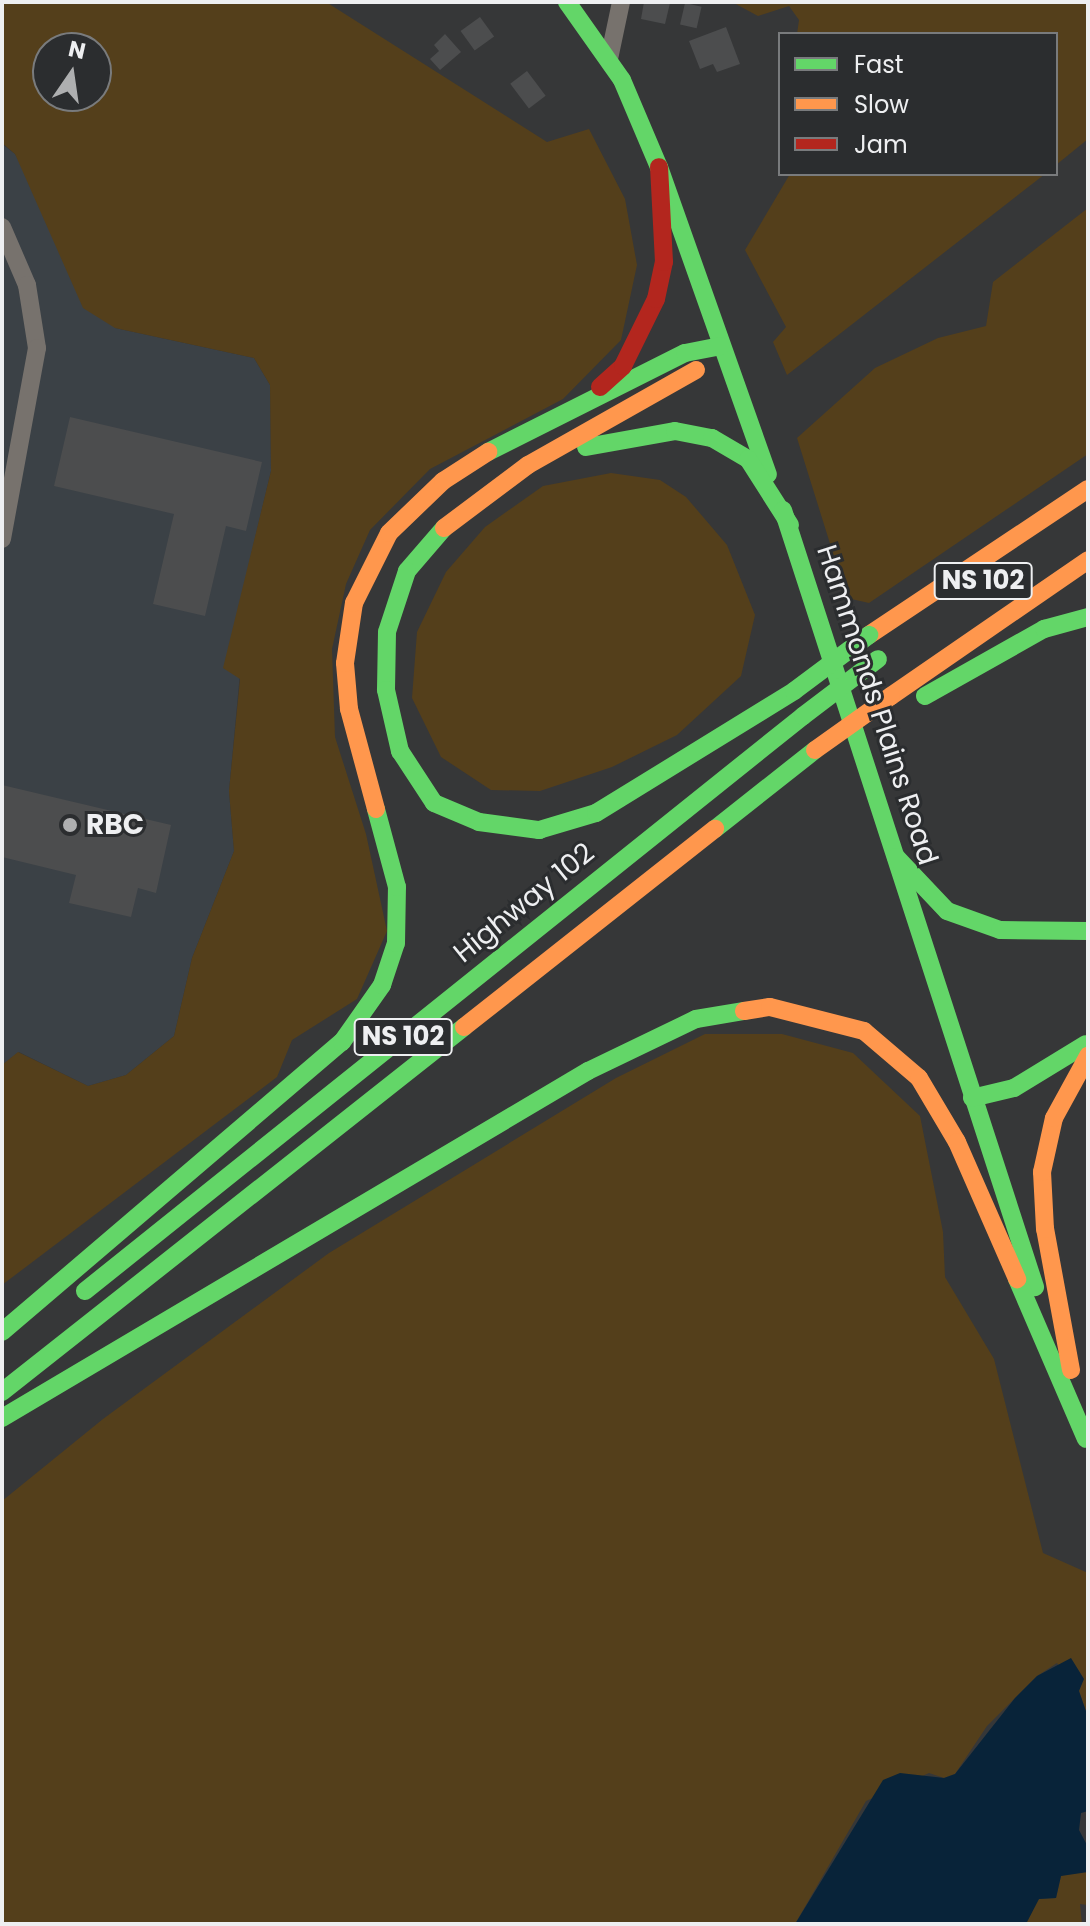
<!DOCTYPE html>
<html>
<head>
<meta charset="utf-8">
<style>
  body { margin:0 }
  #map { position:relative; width:1090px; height:1926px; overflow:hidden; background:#363738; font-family:Poppins,sans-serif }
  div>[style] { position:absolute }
  .built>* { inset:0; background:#3b4146 }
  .green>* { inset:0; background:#543f1b }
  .water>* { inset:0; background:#082339 }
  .building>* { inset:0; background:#4c4d4e; transform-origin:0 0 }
  .street>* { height:18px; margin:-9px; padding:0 9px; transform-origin:9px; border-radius:9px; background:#77726d }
  .fast>* { height:18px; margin:-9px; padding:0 9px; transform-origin:9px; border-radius:9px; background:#63d668 }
  .slow>* { height:18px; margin:-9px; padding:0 9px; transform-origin:9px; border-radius:9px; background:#ff974d }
  .jam>* { height:18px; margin:-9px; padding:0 9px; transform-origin:9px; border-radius:9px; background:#b3261e }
  .fast-bridge>* { height:18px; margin:-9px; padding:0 9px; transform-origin:9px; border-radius:9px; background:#63d668 }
  .slow-bridge>* { height:18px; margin:-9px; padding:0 9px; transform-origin:9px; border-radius:9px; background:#ff974d }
  .dots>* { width:22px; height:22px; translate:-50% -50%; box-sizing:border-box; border:4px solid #2b2d2f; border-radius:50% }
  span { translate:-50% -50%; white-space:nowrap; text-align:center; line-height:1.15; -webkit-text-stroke:6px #2b2d2f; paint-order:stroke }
  .shield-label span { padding:2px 6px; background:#2b2d2f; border:2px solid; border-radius:6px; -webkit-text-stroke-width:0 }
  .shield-label { font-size:26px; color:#eeeff1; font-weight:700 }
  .street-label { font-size:28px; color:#eeeff1 }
  .poi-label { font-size:28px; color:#eeeff1; font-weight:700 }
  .left { translate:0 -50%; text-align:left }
  .frame { position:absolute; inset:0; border:4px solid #eeeff1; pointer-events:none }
  .legend { position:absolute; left:778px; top:32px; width:280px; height:144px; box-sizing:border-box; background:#2b2d2f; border:2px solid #797b7d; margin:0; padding:10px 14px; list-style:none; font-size:24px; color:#eeeff1 }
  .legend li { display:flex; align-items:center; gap:16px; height:40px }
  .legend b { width:40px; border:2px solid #797b7d }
  .north { position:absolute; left:32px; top:32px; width:80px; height:80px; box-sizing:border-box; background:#2b2d2f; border:2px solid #797b7d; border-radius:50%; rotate:13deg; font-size:22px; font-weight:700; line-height:32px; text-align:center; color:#eeeff1 }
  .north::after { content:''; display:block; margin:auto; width:28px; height:36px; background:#aeafb0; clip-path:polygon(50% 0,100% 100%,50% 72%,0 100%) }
</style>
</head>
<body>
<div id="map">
  <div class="built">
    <i style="clip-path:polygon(2px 144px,15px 154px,115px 328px,254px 358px,270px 385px,271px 471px,251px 555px,229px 791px,234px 851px,192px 958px,174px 1036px,126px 1075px,88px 1086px,19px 1052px,2px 1065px)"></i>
  </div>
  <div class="green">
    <i style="clip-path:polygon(evenodd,2px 2px,326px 2px,547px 142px,589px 129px,625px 199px,637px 265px,621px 340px,563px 399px,430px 469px,370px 530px,346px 584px,332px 649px,335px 737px,366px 834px,387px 931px,357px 999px,292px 1040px,277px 1077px,2px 1285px,2px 1065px,18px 1052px,88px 1086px,126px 1075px,174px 1036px,192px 958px,234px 851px,229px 791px,240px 679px,223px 668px,271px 471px,270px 385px,254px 358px,115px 328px,83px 308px,15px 154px,2px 143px,2px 2px,48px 48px,96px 48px,96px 96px,48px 96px,48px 48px)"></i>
    <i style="clip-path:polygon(732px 2px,1088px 2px,1088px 139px,1056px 165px,1056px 34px,797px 34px,799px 20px,789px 6px,758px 16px)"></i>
    <i style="clip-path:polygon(790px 174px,1045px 174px,787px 375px,773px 342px,786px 327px,745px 250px)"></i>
    <i style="clip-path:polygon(1088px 208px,1088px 454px,869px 603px,847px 598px,797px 438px,875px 368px,938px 338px,986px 326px,993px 282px)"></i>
    <i style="clip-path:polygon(611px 473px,660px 480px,686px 497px,727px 545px,755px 615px,741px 676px,677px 735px,612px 767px,540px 791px,491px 790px,441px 757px,412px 698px,417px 632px,446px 572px,485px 527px,543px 486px)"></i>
    <i style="clip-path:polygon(705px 1034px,782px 1034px,853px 1053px,920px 1116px,943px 1232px,945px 1277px,994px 1359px,1043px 1553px,1088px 1573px,1088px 1717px,1079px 1691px,1057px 1663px,1037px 1676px,987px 1726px,955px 1774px,944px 1778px,929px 1773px,866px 1801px,795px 1924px,2px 1924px,2px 1501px,103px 1419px,329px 1253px,616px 1078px)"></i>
    <i style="clip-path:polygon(1078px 1870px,1088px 1872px,1088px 1905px,1080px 1904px,1082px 1924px,1026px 1924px,1032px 1906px,1039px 1899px,1056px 1898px,1061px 1876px)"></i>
  </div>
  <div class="water">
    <i style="clip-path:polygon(1071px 1658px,1084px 1679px,1079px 1691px,1088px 1717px,1088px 1811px,1081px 1813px,1079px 1830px,1088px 1847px,1088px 1872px,1061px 1876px,1056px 1898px,1039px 1899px,1026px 1924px,795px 1924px,883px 1780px,900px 1773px,944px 1778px,955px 1774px,1015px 1698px,1037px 1676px)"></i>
  </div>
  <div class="building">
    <i style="clip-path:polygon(644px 2px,670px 3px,665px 24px,641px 19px)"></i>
    <i style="left:685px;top:3px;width:17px;height:22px;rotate:13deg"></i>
    <i style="left:480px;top:17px;width:24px;height:24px;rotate:54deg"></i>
    <i style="clip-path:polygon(726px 27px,740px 64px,717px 72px,713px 64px,700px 69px,689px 41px)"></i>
    <i style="clip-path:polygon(445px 34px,461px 52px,440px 70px,430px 59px,439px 51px,434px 45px)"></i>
    <i style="left:527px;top:71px;width:31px;height:21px;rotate:53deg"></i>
    <i style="clip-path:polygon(70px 417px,262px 462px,246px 531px,226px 526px,205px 616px,153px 604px,174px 514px,54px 486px)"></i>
    <i style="clip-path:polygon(2px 785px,171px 825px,156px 893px,138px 888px,131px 917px,69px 903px,76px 875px,2px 857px)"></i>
  </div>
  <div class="street">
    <i style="left:609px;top:59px;width:58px;rotate:-78.1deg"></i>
    <i style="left:2px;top:227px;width:63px;rotate:66.7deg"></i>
    <i style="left:27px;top:285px;width:64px;rotate:81deg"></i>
    <i style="left:37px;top:348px;width:194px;rotate:100.4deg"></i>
  </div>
  <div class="fast">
    <i style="left:567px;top:2px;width:95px;rotate:54.8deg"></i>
    <i style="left:622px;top:80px;width:95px;rotate:67deg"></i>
    <i style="left:659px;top:167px;width:326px;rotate:70.5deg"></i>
    <i style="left:586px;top:447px;width:90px;rotate:-10.2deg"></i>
    <i style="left:675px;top:431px;width:38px;rotate:11deg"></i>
    <i style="left:712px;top:438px;width:42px;rotate:30.3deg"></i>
    <i style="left:748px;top:459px;width:78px;rotate:57.5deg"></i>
    <i style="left:488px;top:452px;width:220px;rotate:-26.7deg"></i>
    <i style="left:685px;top:353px;width:36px;rotate:-11deg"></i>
    <i style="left:783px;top:510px;width:817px;rotate:72.03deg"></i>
    <i style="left:444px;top:528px;width:57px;rotate:130.7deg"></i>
    <i style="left:407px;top:571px;width:64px;rotate:108.2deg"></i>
    <i style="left:387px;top:632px;width:58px;rotate:91deg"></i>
    <i style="left:386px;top:690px;width:63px;rotate:77.1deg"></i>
    <i style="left:400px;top:751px;width:62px;rotate:56.8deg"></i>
    <i style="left:434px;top:803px;width:49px;rotate:22.9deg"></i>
    <i style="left:479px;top:822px;width:61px;rotate:7.6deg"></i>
    <i style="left:539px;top:830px;width:59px;rotate:-16.6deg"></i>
    <i style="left:596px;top:813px;width:233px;rotate:-31.6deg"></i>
    <i style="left:925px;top:696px;width:137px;rotate:-29.4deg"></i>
    <i style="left:1044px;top:629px;width:46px;rotate:-15.3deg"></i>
    <i style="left:715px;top:829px;width:127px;rotate:-38.3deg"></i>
    <i style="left:896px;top:857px;width:74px;rotate:46.6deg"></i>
    <i style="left:947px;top:911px;width:56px;rotate:19.7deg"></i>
    <i style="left:1000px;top:930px;width:88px;rotate:0.7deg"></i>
    <i style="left:972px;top:1098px;width:43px;rotate:-13.4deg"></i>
    <i style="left:1014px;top:1088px;width:84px;rotate:-31.4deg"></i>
    <i style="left:1017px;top:1279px;width:174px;rotate:66.7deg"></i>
    <i style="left:85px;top:1291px;width:920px;rotate:-38.69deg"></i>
    <i style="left:2px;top:1332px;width:447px;rotate:-40.5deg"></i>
    <i style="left:342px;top:1042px;width:70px;rotate:-54.9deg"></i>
    <i style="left:382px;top:985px;width:44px;rotate:-71.6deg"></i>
    <i style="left:396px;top:943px;width:56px;rotate:-89deg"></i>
    <i style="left:397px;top:887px;width:81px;rotate:-105.1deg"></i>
    <i style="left:2px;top:1392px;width:589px;rotate:-38.31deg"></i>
    <i style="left:2px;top:1418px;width:681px;rotate:-30.63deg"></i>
    <i style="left:588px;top:1071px;width:120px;rotate:-25.7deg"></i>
    <i style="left:696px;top:1019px;width:49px;rotate:-9.5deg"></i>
  </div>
  <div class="slow">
    <i style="left:444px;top:528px;width:105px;rotate:-36.9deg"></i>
    <i style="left:528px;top:465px;width:193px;rotate:-29.5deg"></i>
    <i style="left:869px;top:635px;width:263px;rotate:-33.7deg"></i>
    <i style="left:891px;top:696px;width:239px;rotate:-34.6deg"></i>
    <i style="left:376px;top:809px;width:104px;rotate:-105.1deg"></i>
    <i style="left:349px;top:709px;width:46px;rotate:-95deg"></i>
    <i style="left:345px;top:663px;width:61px;rotate:-81.5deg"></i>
    <i style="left:354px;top:603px;width:78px;rotate:-63.4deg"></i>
    <i style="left:389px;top:533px;width:75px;rotate:-43.9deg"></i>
    <i style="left:443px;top:481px;width:54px;rotate:-32.8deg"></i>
    <i style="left:744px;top:1011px;width:26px;rotate:-9deg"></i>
    <i style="left:770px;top:1007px;width:97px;rotate:14.3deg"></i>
    <i style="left:864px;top:1031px;width:72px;rotate:40.5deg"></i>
    <i style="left:919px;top:1078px;width:74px;rotate:59.3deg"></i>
    <i style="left:957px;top:1142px;width:150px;rotate:66.3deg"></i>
    <i style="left:464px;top:1027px;width:320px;rotate:-38.3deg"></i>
    <i style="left:1071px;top:1370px;width:143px;rotate:-100.4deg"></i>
    <i style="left:1045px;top:1229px;width:57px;rotate:-93deg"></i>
    <i style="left:1042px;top:1172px;width:55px;rotate:-77.5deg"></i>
    <i style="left:1054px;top:1118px;width:71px;rotate:-61.3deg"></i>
  </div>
  <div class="jam">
    <i style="left:600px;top:387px;width:31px;rotate:-42deg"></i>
    <i style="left:623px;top:366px;width:75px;rotate:-63.8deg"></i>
    <i style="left:656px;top:299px;width:38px;rotate:-78deg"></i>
    <i style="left:664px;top:262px;width:95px;rotate:-93deg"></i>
  </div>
  <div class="fast-bridge">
    <i style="left:794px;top:691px;width:94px;rotate:-36.7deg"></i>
    <i style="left:803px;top:716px;width:94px;rotate:-37.2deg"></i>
  </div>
  <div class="slow-bridge">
    <i style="left:815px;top:750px;width:93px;rotate:-35.4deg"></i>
  </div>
  <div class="dots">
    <i style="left:70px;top:825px;background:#aeafb0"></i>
  </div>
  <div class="shield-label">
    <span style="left:983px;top:581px">NS 102</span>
    <span style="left:403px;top:1037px">NS 102</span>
  </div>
  <div class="street-label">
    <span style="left:877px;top:705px;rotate:72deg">Hammonds Plains Road</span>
    <span style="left:524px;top:903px;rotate:-39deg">Highway 102</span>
  </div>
  <div class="poi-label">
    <span class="left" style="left:86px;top:825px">RBC</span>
  </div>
  <div class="frame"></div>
  <ul class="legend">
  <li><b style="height:10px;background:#63d668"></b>Fast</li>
  <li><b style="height:10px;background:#ff974d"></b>Slow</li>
  <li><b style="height:10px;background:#b3261e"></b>Jam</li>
  </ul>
  <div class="north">N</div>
</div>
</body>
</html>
